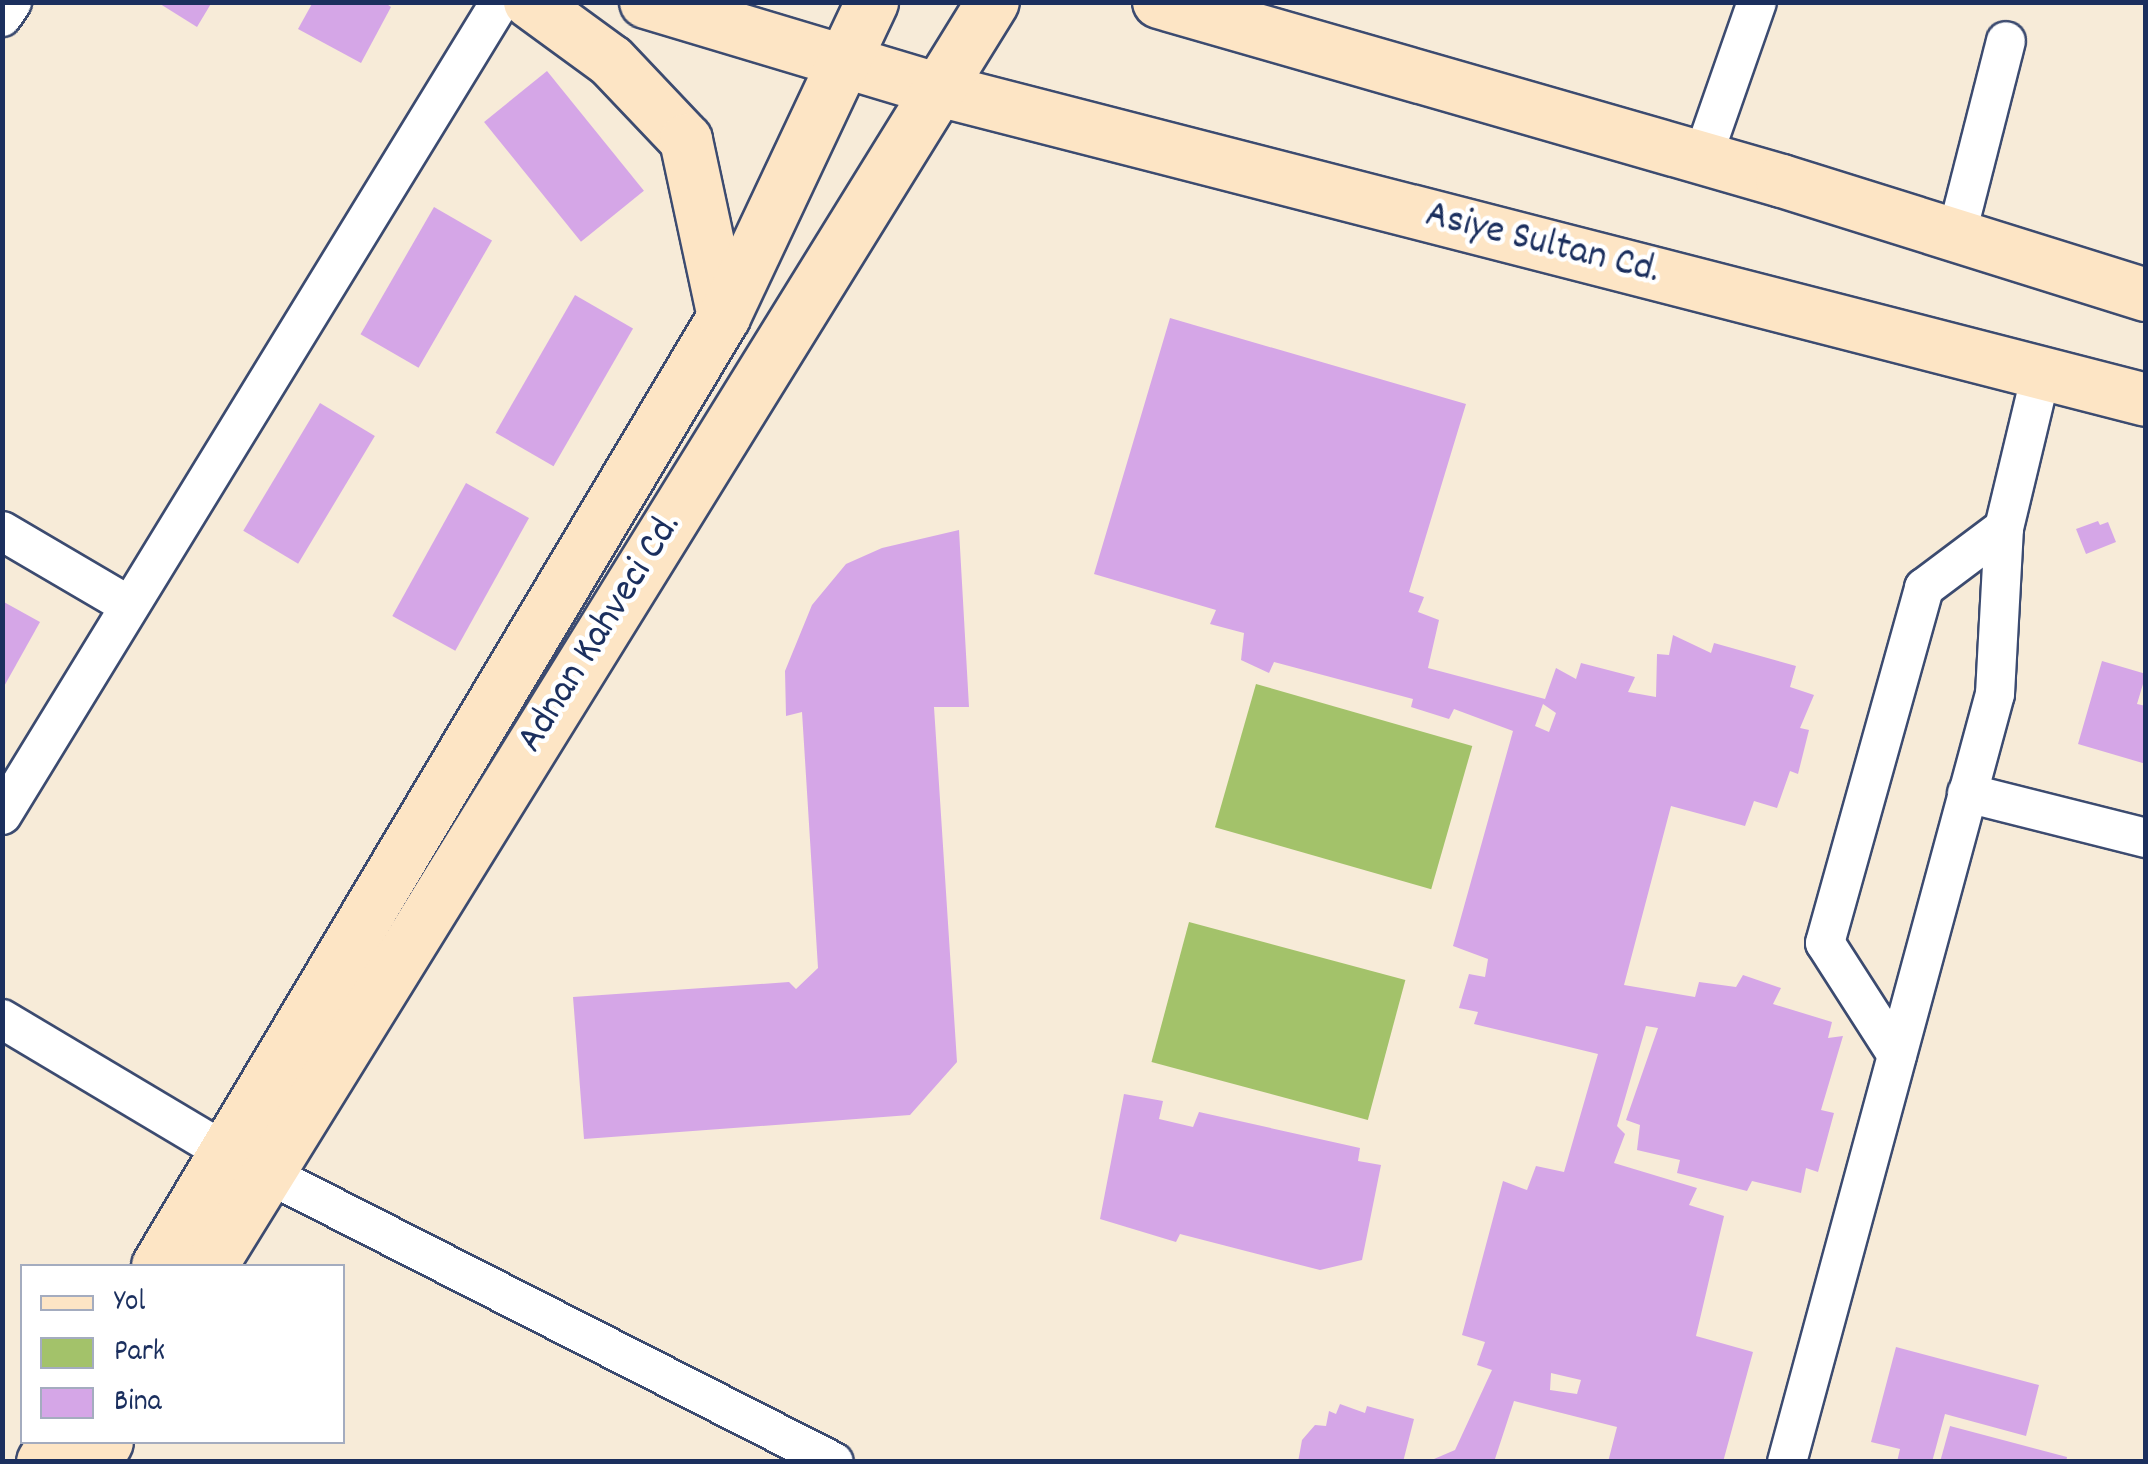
<!DOCTYPE html>
<html>
<head>
<meta charset="utf-8">
<style>
  body { margin:0 }
  #map { position:relative; width:2148px; height:1464px; overflow:hidden; background:#f7ebd8; font-family:Dekko,sans-serif }
  div>[style] { position:absolute }
  .green>* { inset:0; background:#a3c26a; transform-origin:0 0 }
  .building>* { inset:0; background:#d5a6e7; transform-origin:0 0 }
  .roads { filter:drop-shadow(2px 0 #3c4b70) drop-shadow(-2px 0 #3c4b70) drop-shadow(0 2px #3c4b70) drop-shadow(0 -2px #3c4b70) }
  .street>* { height:38px; margin:-19px; padding:0 19px; transform-origin:19px; border-radius:19px; background:#fff }
  .secondary>* { height:52px; margin:-26px; padding:0 26px; transform-origin:26px; border-radius:26px; background:#fde5c5 }
  span { translate:-50% -50%; white-space:nowrap; text-align:center; line-height:1.15; -webkit-text-stroke:9px #fff; paint-order:stroke }
  .street-label { font-size:40px; color:#1b2f5e }
  .frame { position:absolute; inset:0; border:5px solid #1b2f5e; pointer-events:none }
  .legend { position:absolute; left:20px; top:1264px; width:325px; height:180px; box-sizing:border-box; background:#fff; border:2px solid #a4acbf; margin:0; padding:12px 18px; list-style:none; font-size:30px; color:#1b2f5e }
  .legend li { display:flex; align-items:center; gap:20px; height:50px }
  .legend b { width:50px; border:2px solid #a4acbf }
</style>
</head>
<body>
<div id="map">
  <div class="green">
    <i style="left:1256px;top:684px;width:225px;height:149px;rotate:16deg"></i>
    <i style="left:1189px;top:922px;width:224px;height:145px;rotate:15deg"></i>
  </div>
  <div class="building">
    <i style="clip-path:polygon(157px 2px,212px 2px,197px 27px)"></i>
    <i style="clip-path:polygon(313px 2px,384px 2px,391px 7px,361px 63px,298px 29px)"></i>
    <i style="left:547px;top:71px;width:154px;height:81px;rotate:51deg"></i>
    <i style="left:434px;top:207px;width:67px;height:147px;rotate:30deg"></i>
    <i style="left:575px;top:295px;width:67px;height:159px;rotate:30deg"></i>
    <i style="clip-path:polygon(evenodd,1170px 318px,1466px 404px,1409px 592px,1424px 597px,1418px 612px,1439px 620px,1428px 668px,1545px 699px,1556px 668px,1576px 679px,1581px 663px,1635px 677px,1628px 692px,1656px 697px,1657px 654px,1669px 655px,1673px 635px,1711px 653px,1714px 643px,1796px 666px,1790px 687px,1814px 695px,1800px 728px,1809px 730px,1798px 774px,1790px 771px,1777px 808px,1754px 801px,1745px 826px,1671px 806px,1624px 985px,1695px 997px,1699px 982px,1736px 987px,1743px 975px,1781px 988px,1773px 1004px,1832px 1022px,1828px 1038px,1843px 1036px,1821px 1110px,1834px 1113px,1818px 1172px,1806px 1168px,1801px 1193px,1752px 1181px,1747px 1191px,1677px 1173px,1680px 1160px,1637px 1150px,1640px 1125px,1626px 1120px,1658px 1028px,1646px 1026px,1617px 1126px,1625px 1134px,1614px 1163px,1697px 1188px,1689px 1205px,1724px 1216px,1696px 1336px,1753px 1352px,1723px 1462px,1608px 1462px,1617px 1427px,1514px 1401px,1494px 1462px,1427px 1462px,1455px 1450px,1492px 1370px,1477px 1365px,1485px 1342px,1462px 1335px,1503px 1181px,1527px 1190px,1536px 1166px,1564px 1172px,1598px 1054px,1474px 1024px,1478px 1012px,1459px 1008px,1469px 974px,1485px 977px,1488px 959px,1453px 946px,1513px 731px,1454px 709px,1449px 719px,1411px 707px,1413px 699px,1274px 662px,1269px 673px,1241px 660px,1244px 633px,1210px 624px,1216px 610px,1094px 574px,1170px 318px,1543px 704px,1556px 713px,1549px 732px,1535px 726px,1543px 704px,1170px 318px,1551px 1373px,1581px 1380px,1577px 1394px,1550px 1390px,1551px 1373px)"></i>
    <i style="left:320px;top:403px;width:64px;height:149px;rotate:31deg"></i>
    <i style="left:466px;top:483px;width:72px;height:152px;rotate:29deg"></i>
    <i style="clip-path:polygon(2098px 521px,2100px 525px,2108px 522px,2116px 542px,2086px 554px,2076px 529px)"></i>
    <i style="clip-path:polygon(959px 530px,969px 707px,934px 707px,957px 1062px,910px 1115px,584px 1139px,573px 997px,789px 982px,796px 989px,818px 968px,802px 712px,786px 716px,785px 671px,812px 605px,846px 564px,882px 548px)"></i>
    <i style="clip-path:polygon(2px 601px,40px 622px,2px 690px)"></i>
    <i style="clip-path:polygon(2102px 661px,2146px 674px,2137px 704px,2146px 706px,2146px 764px,2078px 744px)"></i>
    <i style="clip-path:polygon(1124px 1094px,1163px 1101px,1159px 1119px,1193px 1127px,1199px 1112px,1360px 1148px,1358px 1161px,1381px 1165px,1362px 1260px,1320px 1270px,1180px 1234px,1176px 1242px,1100px 1219px)"></i>
    <i style="clip-path:polygon(1896px 1347px,2039px 1385px,2026px 1436px,1945px 1414px,1932px 1462px,1897px 1462px,1900px 1449px,1871px 1442px)"></i>
    <i style="clip-path:polygon(1340px 1404px,1365px 1413px,1367px 1406px,1414px 1419px,1403px 1462px,1298px 1462px,1302px 1440px,1315px 1425px,1326px 1426px,1329px 1411px,1336px 1414px)"></i>
    <i style="clip-path:polygon(1950px 1426px,2067px 1457px,2066px 1462px,1940px 1462px)"></i>
  </div>
  <div class="roads">
    <div class="street">
      <i style="left:2px;top:17px;width:18px;rotate:-56deg"></i>
      <i style="left:1702px;top:159px;width:166px;rotate:-70.7deg"></i>
      <i style="left:1956px;top:237px;width:202px;rotate:-75.7deg"></i>
      <i style="left:2px;top:531px;width:146px;rotate:30.4deg"></i>
      <i style="left:1967px;top:793px;width:185px;rotate:14.1deg"></i>
      <i style="left:2px;top:815px;width:953px;rotate:-58.51deg"></i>
      <i style="left:2px;top:1019px;width:260px;rotate:30.8deg"></i>
      <i style="left:225px;top:1152px;width:683px;rotate:26.98deg"></i>
      <i style="left:1897px;top:1055px;width:133px;rotate:-122.7deg"></i>
      <i style="left:1825px;top:943px;width:369px;rotate:-74.4deg"></i>
      <i style="left:1924px;top:588px;width:100px;rotate:-36.9deg"></i>
      <i style="left:1787px;top:1462px;width:796px;rotate:-74.85deg"></i>
      <i style="left:1995px;top:694px;width:166px;rotate:-86.9deg"></i>
      <i style="left:2004px;top:528px;width:158px;rotate:-76.5deg"></i>
    </div>
    <div class="secondary">
      <i style="left:530px;top:2px;width:100px;rotate:36.1deg"></i>
      <i style="left:611px;top:61px;width:109px;rotate:46.5deg"></i>
      <i style="left:686px;top:140px;width:181px;rotate:77.9deg"></i>
      <i style="left:646px;top:2px;width:306px;rotate:16.7deg"></i>
      <i style="left:939px;top:90px;width:1246px;rotate:14.4deg"></i>
      <i style="left:1159px;top:2px;width:648px;rotate:16.03deg"></i>
      <i style="left:1782px;top:181px;width:381px;rotate:17.4deg"></i>
      <i style="left:158px;top:1266px;width:1105px;rotate:-59.19deg"></i>
      <i style="left:724px;top:317px;width:348px;rotate:-64.8deg"></i>
      <i style="left:211px;top:1266px;width:1486px;rotate:-58.26deg"></i>
      <i style="left:43px;top:1462px;width:23px;rotate:-59deg"></i>
      <i style="left:95px;top:1462px;width:23px;rotate:-59deg"></i>
    </div>
  </div>
  <div class="street-label">
    <span style="left:1542px;top:245px;rotate:14deg">Asiye Sultan Cd.</span>
    <span style="left:601px;top:634px;rotate:-58deg">Adnan Kahveci Cd.</span>
  </div>
  <div class="frame"></div>
  <ul class="legend">
  <li><b style="height:12px;background:#fde5c5"></b>Yol</li>
  <li><b style="height:28px;background:#a3c26a"></b>Park</li>
  <li><b style="height:28px;background:#d5a6e7"></b>Bina</li>
  </ul>
</div>
</body>
</html>
